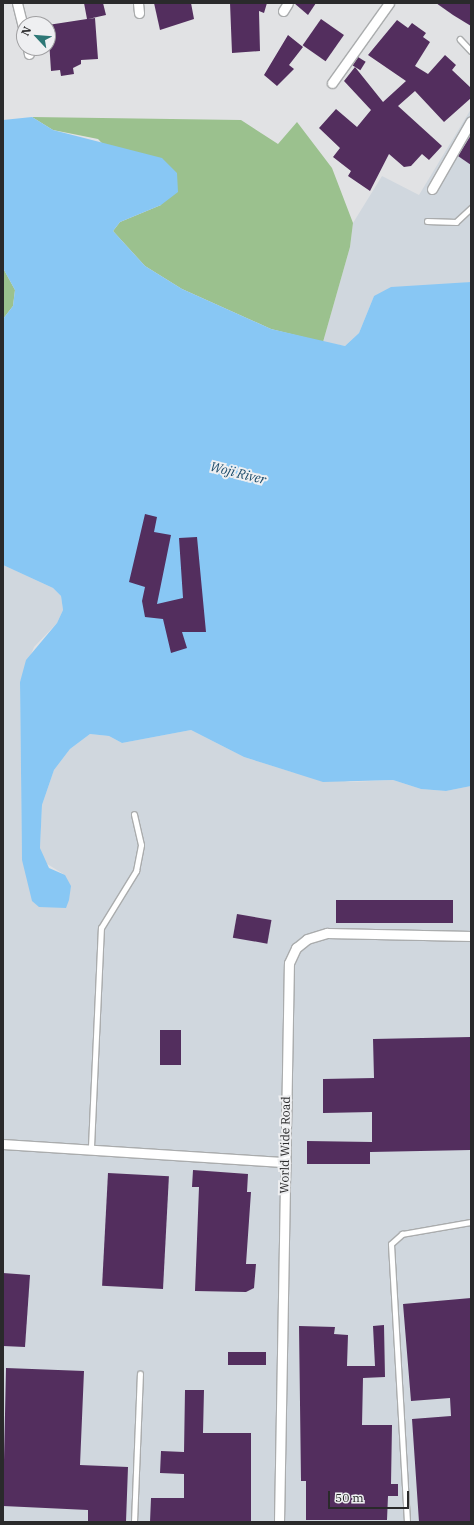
<!DOCTYPE html>
<html>
<head>
<meta charset="utf-8">
<style>
  body { margin:0 }
  #map { position:relative; width:474px; height:1525px; overflow:hidden; background:#e1e2e4; font-family:"IBM Plex Serif",serif }
  div>[style] { position:absolute }
  .built>* { inset:0; background:#d0d7de }
  .green>* { inset:0; background:#9bc18e }
  .water>* { inset:0; background:#88c7f4 }
  .building>* { inset:0; background:#532e5e; transform-origin:0 0 }
  .roads { filter:drop-shadow(1px 0 #aaacad) drop-shadow(-1px 0 #aaacad) drop-shadow(0 1px #aaacad) drop-shadow(0 -1px #aaacad) }
  .lane>* { height:4.5px; margin:-2.25px; padding:0 2.25px; transform-origin:2.25px; border-radius:2.25px; background:#fff }
  .street>* { height:9px; margin:-4.5px; padding:0 4.5px; transform-origin:4.5px; border-radius:4.5px; background:#fff }
  span { translate:-50% -50%; white-space:nowrap; text-align:center; line-height:1.15; -webkit-text-stroke:4px #eeeff1; paint-order:stroke }
  .street-label { font-size:12px; color:#2a2a2b }
  .water-label { font-size:13px; color:#1b4b6a; font-style:italic }
  .frame { position:absolute; inset:0; border:4px solid #2a2a2b; pointer-events:none }
  .north { position:absolute; left:16px; top:16px; width:40px; height:40px; box-sizing:border-box; background:#eeeff1; border:1px solid #a0a0a2; border-radius:50%; rotate:296deg; font-size:11px; font-weight:700; line-height:16px; text-align:center; color:#2a2a2b }
  .north::after { content:''; display:block; margin:auto; width:14px; height:18px; background:#2d7776; clip-path:polygon(50% 0,100% 100%,50% 72%,0 100%) }
  .scale { position:absolute; left:328px; top:1491px; width:81px; height:18px; box-sizing:border-box; border:2px solid #2a2a2b; border-top:0; padding-left:5px; font-size:12px; line-height:14px; white-space:nowrap; color:#2a2a2b; -webkit-text-stroke:3px #eeeff1; paint-order:stroke }
</style>
</head>
<body>
<div id="map">
  <div class="built">
    <i style="clip-path:polygon(471px 109px,471px 282px,374px 296px,359px 333px,345px 346px,323px 342px,350px 247px,353px 223px,382px 176px,419px 195px)"></i>
    <i style="clip-path:polygon(3px 565px,53px 588px,61px 596px,63px 610px,57px 623px,34px 647px,20px 682px,22px 860px,65px 875px,44px 862px,40px 848px,42px 805px,54px 770px,70px 749px,90px 734px,109px 736px,122px 743px,191px 730px,244px 757px,295px 773px,350px 782px,393px 780px,421px 789px,446px 791px,471px 786px,471px 1522px,3px 1522px)"></i>
  </div>
  <div class="green">
    <i style="clip-path:polygon(32px 117px,241px 120px,278px 144px,297px 122px,332px 168px,353px 223px,350px 247px,323px 342px,271px 329px,182px 289px,145px 266px,113px 231px,120px 222px,161px 205px,98px 139px,53px 130px)"></i>
    <i style="clip-path:polygon(3px 268px,15px 290px,13px 306px,3px 319px)"></i>
  </div>
  <div class="water">
    <i style="clip-path:polygon(32px 117px,53px 130px,162px 158px,177px 173px,178px 192px,161px 205px,120px 222px,113px 231px,145px 266px,182px 289px,271px 329px,345px 346px,359px 333px,374px 296px,391px 287px,471px 282px,471px 786px,446px 791px,421px 789px,393px 780px,323px 782px,244px 757px,191px 730px,122px 743px,109px 736px,90px 734px,70px 749px,54px 770px,42px 805px,40px 848px,49px 868px,65px 875px,71px 886px,69px 900px,66px 908px,39px 907px,32px 901px,22px 860px,20px 682px,26px 660px,57px 623px,63px 610px,61px 596px,53px 588px,3px 565px,3px 319px,13px 306px,15px 290px,3px 268px,3px 120px)"></i>
  </div>
  <div class="building">
    <i style="clip-path:polygon(84px 3px,103px 3px,106px 15px,88px 19px,95px 18px,98px 59px,81px 60px,81px 64px,73px 68px,74px 74px,61px 76px,60px 70px,51px 71px,48px 25px,87px 19px)"></i>
    <i style="clip-path:polygon(154px 3px,191px 3px,194px 19px,160px 30px)"></i>
    <i style="clip-path:polygon(230px 3px,267px 3px,264px 13px,259px 11px,260px 51px,232px 53px)"></i>
    <i style="clip-path:polygon(294px 3px,316px 3px,308px 15px)"></i>
    <i style="clip-path:polygon(436px 3px,471px 3px,471px 26px,453px 15px)"></i>
    <i style="left:321px;top:19px;width:28px;height:32px;rotate:35deg"></i>
    <i style="clip-path:polygon(397px 20px,408px 28px,412px 23px,426px 33px,423px 37px,430px 42px,415px 66px,428px 74px,445px 55px,456px 65px,452px 70px,471px 88px,471px 98px,444px 122px,415px 91px,398px 106px,442px 146px,429px 160px,422px 154px,411px 166px,404px 167px,389px 154px,370px 191px,348px 176px,351px 171px,333px 157px,340px 148px,319px 128px,336px 109px,357px 127px,371px 110px,344px 81px,355px 67px,383px 102px,406px 81px,368px 55px)"></i>
    <i style="clip-path:polygon(288px 35px,303px 47px,289px 65px,294px 69px,277px 86px,264px 75px)"></i>
    <i style="left:358px;top:57px;width:9px;height:10px;rotate:32deg"></i>
    <i style="clip-path:polygon(471px 135px,471px 165px,458px 156px)"></i>
    <i style="clip-path:polygon(145px 514px,157px 517px,154px 532px,171px 535px,157px 604px,183px 598px,179px 538px,197px 537px,206px 632px,182px 632px,187px 648px,171px 653px,163px 619px,145px 617px,142px 601px,145px 587px,129px 582px)"></i>
    <i style="left:336px;top:900px;width:117px;height:23px"></i>
    <i style="left:237px;top:914px;width:35px;height:24px;rotate:10deg"></i>
    <i style="left:160px;top:1030px;width:21px;height:35px"></i>
    <i style="clip-path:polygon(471px 1037px,471px 1150px,370px 1152px,370px 1164px,307px 1164px,307px 1141px,372px 1142px,372px 1112px,323px 1113px,323px 1079px,374px 1078px,373px 1039px)"></i>
    <i style="clip-path:polygon(193px 1170px,248px 1174px,247px 1192px,251px 1192px,246px 1264px,256px 1264px,254px 1288px,246px 1292px,195px 1291px,199px 1187px,192px 1187px)"></i>
    <i style="left:108px;top:1173px;width:61px;height:113px;rotate:3deg"></i>
    <i style="clip-path:polygon(3px 1273px,30px 1275px,25px 1347px,3px 1346px)"></i>
    <i style="clip-path:polygon(471px 1298px,471px 1522px,419px 1522px,412px 1419px,451px 1416px,450px 1398px,411px 1401px,403px 1304px)"></i>
    <i style="clip-path:polygon(384px 1325px,385px 1377px,363px 1378px,362px 1425px,392px 1425px,391px 1484px,398px 1484px,398px 1496px,388px 1496px,387px 1520px,306px 1520px,306px 1481px,301px 1481px,299px 1326px,335px 1327px,334px 1334px,348px 1335px,347px 1366px,375px 1366px,373px 1326px)"></i>
    <i style="left:228px;top:1352px;width:38px;height:13px"></i>
    <i style="clip-path:polygon(6px 1368px,84px 1371px,80px 1465px,128px 1467px,126px 1522px,88px 1522px,88px 1510px,3px 1506px)"></i>
    <i style="clip-path:polygon(185px 1390px,204px 1390px,203px 1433px,251px 1433px,251px 1522px,150px 1522px,151px 1498px,184px 1498px,184px 1474px,160px 1473px,161px 1451px,184px 1452px)"></i>
  </div>
  <div class="roads">
    <div class="lane">
      <i style="left:460px;top:39px;width:16px;rotate:47deg"></i>
      <i style="left:427px;top:221px;width:29px;rotate:2deg"></i>
      <i style="left:456px;top:222px;width:21px;rotate:-43deg"></i>
      <i style="left:91px;top:1147px;width:219px;rotate:-87.4deg"></i>
      <i style="left:101px;top:928px;width:67px;rotate:-58.4deg"></i>
      <i style="left:136px;top:871px;width:26px;rotate:-79deg"></i>
      <i style="left:141px;top:845px;width:31px;rotate:-103deg"></i>
      <i style="left:134px;top:1522px;width:148px;rotate:-87.7deg"></i>
      <i style="left:407px;top:1522px;width:278px;rotate:-93.3deg"></i>
      <i style="left:391px;top:1244px;width:15px;rotate:-42deg"></i>
      <i style="left:402px;top:1234px;width:70px;rotate:-9.9deg"></i>
    </div>
    <div class="street">
      <i style="left:17px;top:3px;width:29px;rotate:76deg"></i>
      <i style="left:138px;top:3px;width:10px;rotate:84deg"></i>
      <i style="left:283px;top:11px;width:9px;rotate:-58deg"></i>
      <i style="left:28px;top:48px;width:6px;rotate:81deg"></i>
      <i style="left:332px;top:83px;width:98px;rotate:-54.5deg"></i>
      <i style="left:432px;top:189px;width:78px;rotate:-60.2deg"></i>
      <i style="left:3px;top:1144px;width:283px;rotate:3.7deg"></i>
      <i style="left:279px;top:1522px;width:559px;rotate:-88.98deg"></i>
      <i style="left:289px;top:963px;width:17px;rotate:-65deg"></i>
      <i style="left:296px;top:948px;width:14px;rotate:-39deg"></i>
      <i style="left:307px;top:939px;width:21px;rotate:-17deg"></i>
      <i style="left:327px;top:933px;width:144px;rotate:1.2deg"></i>
    </div>
  </div>
  <div class="street-label">
    <span style="left:285px;top:1145px;rotate:-89deg">World Wide Road</span>
  </div>
  <div class="water-label">
    <span style="left:238px;top:474px;rotate:14deg">Woji River</span>
  </div>
  <div class="frame"></div>
  <div class="north">N</div>
  <div class="scale">50 m</div>
</div>
</body>
</html>
